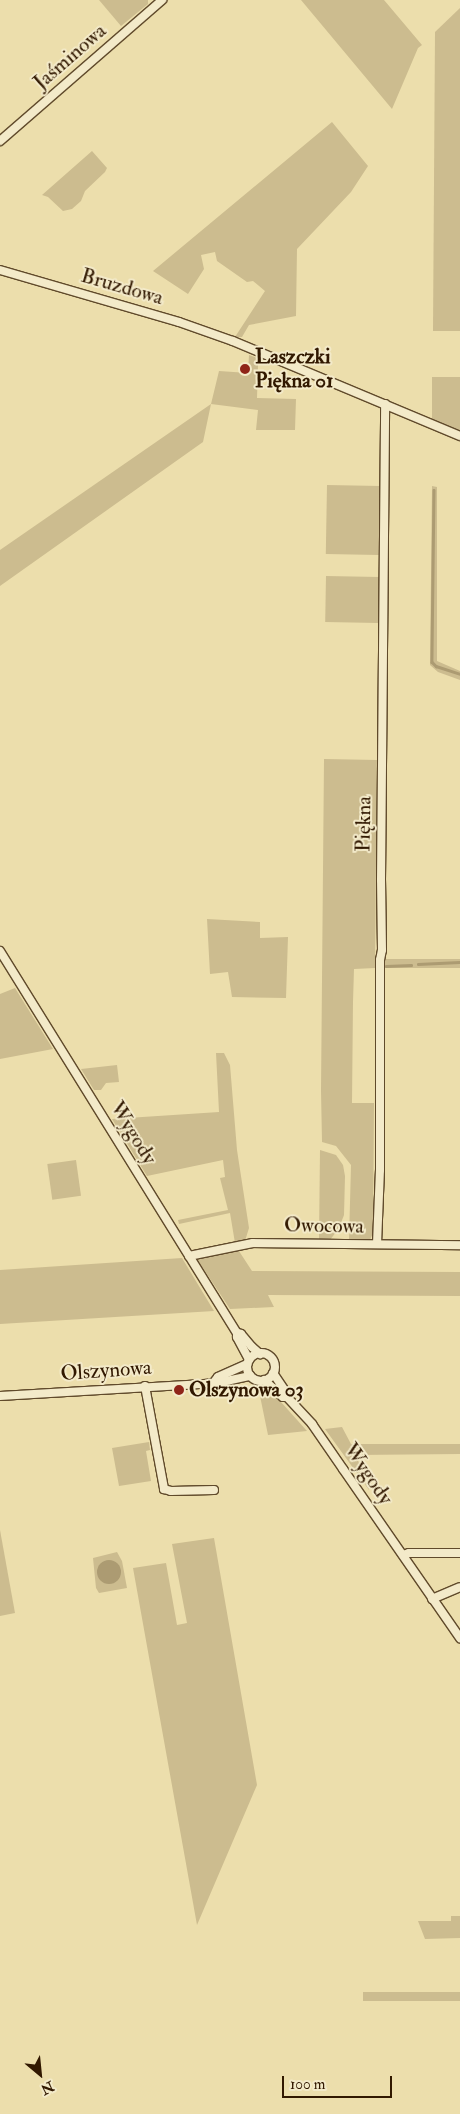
<!DOCTYPE html>
<html>
<head>
<meta charset="utf-8">
<style>
  body { margin:0 }
  #map { position:relative; width:460px; height:2114px; overflow:hidden; background:#ecdeac; font-family:"IM FELL Double Pica",serif }
  div>[style] { position:absolute }
  .green>* { inset:0; background:#ccbc8f; transform-origin:0 0 }
  .water>* { inset:0; background:#ac9b72 }
  .round { border-radius:50% }
  .stream>* { height:2.5px; margin:-1.25px; padding:0 1.25px; transform-origin:1.25px; border-radius:1.25px; background:#ac9b72 }
  .roads { filter:drop-shadow(1px 0 #604a2b) drop-shadow(-1px 0 #604a2b) drop-shadow(0 1px #604a2b) drop-shadow(0 -1px #604a2b) }
  .minor>* { height:8px; margin:-4px; padding:0 4px; transform-origin:4px; border-radius:4px; background:#f3eac9 }
  .minor>.ring { margin:-4px; padding:0; box-sizing:content-box; background:none; border:8px solid #f3eac9; border-radius:50% }
  .dots>* { width:14px; height:14px; translate:-50% -50%; box-sizing:border-box; border:2px solid #f3eac9; border-radius:50% }
  span { translate:-50% -50%; white-space:nowrap; text-align:center; line-height:1.15; -webkit-text-stroke:4px #f3eac9; paint-order:stroke }
  .street-label { font-size:21px; color:#311800 }
  .poi-label { font-size:21px; color:#311800; font-weight:700 }
  .left { translate:0 -50%; text-align:left }
  .north { position:absolute; left:15px; top:2049px; width:50px; height:50px; -webkit-text-stroke:4px #f3eac9; paint-order:stroke; rotate:152deg; font-size:14px; font-weight:700; line-height:20px; text-align:center; color:#311800 }
  .north::after { content:''; display:block; margin:auto; width:18px; height:22px; background:#311800; clip-path:polygon(50% 0,100% 100%,50% 72%,0 100%) }
  .scale { position:absolute; left:282px; top:2076px; width:110px; height:22px; box-sizing:border-box; border:2px solid #311800; border-top:0; padding-left:6px; font-size:15px; line-height:18px; white-space:nowrap; color:#311800; -webkit-text-stroke:4px #f3eac9; paint-order:stroke }
</style>
</head>
<body>
<div id="map">
  <div class="green">
    <i style="clip-path:polygon(99px 0,148px 0,148px 4px,121px 26px)"></i>
    <i style="clip-path:polygon(301px 0,384px 0,422px 45px,418px 48px,392px 109px)"></i>
    <i style="clip-path:polygon(460px 8px,460px 331px,433px 331px,435px 32px)"></i>
    <i style="clip-path:polygon(332px 122px,368px 166px,351px 192px,297px 249px,296px 316px,249px 325px,242px 337px,235px 337px,265px 291px,253px 281px,247px 282px,217px 261px,215px 252px,201px 255px,204px 269px,188px 294px,153px 271px)"></i>
    <i style="clip-path:polygon(92px 151px,107px 168px,105px 172px,85px 191px,81px 201px,72px 209px,63px 211px,48px 197px,42px 195px)"></i>
    <i style="clip-path:polygon(249px 355px,263px 360px,258px 365px,257px 398px,296px 399px,295px 430px,256px 430px,258px 410px,211px 404px,203px 442px,0 586px,0 550px,211px 404px,219px 371px,248px 373px)"></i>
    <i style="clip-path:polygon(432px 377px,460px 377px,460px 431px,432px 419px)"></i>
    <i style="left:327px;top:485px;width:53px;height:69px;rotate:1deg"></i>
    <i style="clip-path:polygon(432px 486px,437px 487px,437px 661px,460px 671px,460px 680px,438px 672px,430px 665px)"></i>
    <i style="left:326px;top:576px;width:53px;height:46px;rotate:1deg"></i>
    <i style="clip-path:polygon(324px 759px,377px 760px,375px 968px,354px 969px,353px 1002px,352px 1103px,374px 1103px,373px 1233px,370px 1240px,349px 1240px,351px 1165px,336px 1146px,322px 1142px,321px 1091px)"></i>
    <i style="clip-path:polygon(207px 919px,260px 922px,260px 938px,288px 937px,286px 998px,232px 997px,228px 972px,210px 974px)"></i>
    <i style="left:460px;top:959px;width:9px;height:76px;rotate:90deg"></i>
    <i style="clip-path:polygon(15px 988px,53px 1049px,0 1059px,0 994px)"></i>
    <i style="clip-path:polygon(216px 1053px,224px 1053px,230px 1065px,237px 1150px,249px 1228px,245px 1241px,235px 1243px,230px 1213px,179px 1224px,178px 1220px,228px 1210px,220px 1178px,225px 1177px,223px 1160px,147px 1176px,112px 1119px,219px 1112px)"></i>
    <i style="clip-path:polygon(117px 1065px,119px 1082px,106px 1083px,101px 1090px,94px 1090px,81px 1069px)"></i>
    <i style="clip-path:polygon(320px 1150px,336px 1155px,343px 1165px,345px 1176px,344px 1215px,339px 1228px,330px 1240px,319px 1241px)"></i>
    <i style="left:76px;top:1160px;width:36px;height:29px;rotate:82deg"></i>
    <i style="clip-path:polygon(237px 1248px,252px 1271px,460px 1272px,460px 1296px,268px 1295px,274px 1307px,230px 1309px,197px 1259px,199px 1255px)"></i>
    <i style="clip-path:polygon(182px 1258px,214px 1311px,0 1324px,0 1270px)"></i>
    <i style="clip-path:polygon(256px 1386px,266px 1388px,272px 1392px,307px 1431px,268px 1435px,260px 1396px,254px 1396px)"></i>
    <i style="clip-path:polygon(342px 1427px,351px 1444px,460px 1444px,460px 1454px,355px 1455px,369px 1481px,369px 1490px,325px 1429px)"></i>
    <i style="clip-path:polygon(149px 1442px,150px 1450px,146px 1451px,151px 1481px,119px 1486px,112px 1448px)"></i>
    <i style="clip-path:polygon(0 1530px,15px 1613px,0 1616px)"></i>
    <i style="clip-path:polygon(214px 1538px,257px 1785px,197px 1925px,133px 1568px,166px 1563px,177px 1625px,187px 1623px,172px 1544px)"></i>
    <i style="clip-path:polygon(117px 1552px,122px 1561px,127px 1588px,99px 1593px,96px 1588px,93px 1558px)"></i>
    <i style="clip-path:polygon(451px 1916px,460px 1916px,460px 1938px,425px 1939px,418px 1921px,451px 1921px)"></i>
    <i style="left:460px;top:1992px;width:9px;height:97px;rotate:90deg"></i>
  </div>
  <div class="water">
    <i class="round" style="left:97px;top:1560px;width:24px;height:24px"></i>
  </div>
  <div class="stream">
    <i style="left:434px;top:490px;width:172px;rotate:90.7deg"></i>
    <i style="left:432px;top:662px;width:6px;rotate:45deg"></i>
    <i style="left:436px;top:666px;width:25px;rotate:18deg"></i>
    <i style="left:418px;top:964px;width:42px;rotate:-2.7deg"></i>
    <i style="left:386px;top:966px;width:25px;rotate:-2deg"></i>
  </div>
  <div class="roads">
    <div class="minor">
      <i style="left:0;top:141px;width:215px;rotate:-41deg"></i>
      <i style="left:0;top:270px;width:186px;rotate:16.2deg"></i>
      <i style="left:179px;top:322px;width:57px;rotate:19.4deg"></i>
      <i style="left:233px;top:341px;width:246px;rotate:22.7deg"></i>
      <i style="left:0;top:951px;width:450px;rotate:58.2deg"></i>
      <i style="left:237px;top:1333px;width:4px;rotate:90deg"></i>
      <i style="left:237px;top:1337px;width:26px;rotate:62deg"></i>
      <i style="left:377px;top:1244px;width:74px;rotate:-87.7deg"></i>
      <i style="left:380px;top:1170px;width:210px;rotate:-90deg"></i>
      <i style="left:380px;top:960px;width:10px;rotate:-79deg"></i>
      <i style="left:382px;top:950px;width:70px;rotate:-90.8deg"></i>
      <i style="left:381px;top:880px;width:476px;rotate:-89.5deg"></i>
      <i style="left:189px;top:1256px;width:65px;rotate:-11.5deg"></i>
      <i style="left:253px;top:1243px;width:207px;rotate:0.6deg"></i>
      <i style="left:237px;top:1333px;width:4px;rotate:14deg"></i>
      <i style="left:241px;top:1334px;width:17px;rotate:50deg"></i>
      <i style="left:252px;top:1347px;width:11px;rotate:41deg"></i>
      <i class="ring" style="left:247px;top:1353px;width:20px;height:20px"></i>
      <i style="left:273px;top:1373px;width:23px;rotate:56deg"></i>
      <i style="left:286px;top:1392px;width:5px;rotate:79deg"></i>
      <i style="left:287px;top:1397px;width:37px;rotate:47deg"></i>
      <i style="left:312px;top:1424px;width:55px;rotate:55.4deg"></i>
      <i style="left:343px;top:1469px;width:206px;rotate:55.3deg"></i>
      <i style="left:264px;top:1380px;width:25px;rotate:42deg"></i>
      <i style="left:283px;top:1397px;width:4px"></i>
      <i style="left:214px;top:1382px;width:6px;rotate:-51deg"></i>
      <i style="left:218px;top:1377px;width:32px;rotate:-24deg"></i>
      <i style="left:145px;top:1386px;width:105px;rotate:79.5deg"></i>
      <i style="left:164px;top:1489px;width:7px;rotate:16deg"></i>
      <i style="left:171px;top:1491px;width:43px;rotate:-1.3deg"></i>
      <i style="left:0;top:1396px;width:217px;rotate:-3.4deg"></i>
      <i style="left:217px;top:1383px;width:34px;rotate:-12deg"></i>
      <i style="left:403px;top:1555px;width:6px;rotate:-18deg"></i>
      <i style="left:409px;top:1553px;width:51px"></i>
      <i style="left:432px;top:1599px;width:30px;rotate:-23deg"></i>
    </div>
  </div>
  <div class="dots">
    <i style="left:245px;top:369px;background:#8f2418"></i>
    <i style="left:179px;top:1390px;background:#8f2418"></i>
  </div>
  <div class="street-label">
    <span style="left:70px;top:57px;rotate:-41deg">Jaśminowa</span>
    <span style="left:122px;top:287px;rotate:16deg">Bruzdowa</span>
    <span style="left:364px;top:824px;rotate:-89deg">Piękna</span>
    <span style="left:133px;top:1133px;rotate:58deg">Wygody</span>
    <span style="left:324px;top:1226px;rotate:1deg">Owocowa</span>
    <span style="left:106px;top:1371px;rotate:-4deg">Olszynowa</span>
    <span style="left:368px;top:1474px;rotate:55deg">Wygody</span>
  </div>
  <div class="poi-label">
    <span class="left" style="left:255px;top:369px">Laszczki<br>Piękna 01</span>
    <span class="left" style="left:189px;top:1390px">Olszynowa 03</span>
  </div>
  <div class="north">N</div>
  <div class="scale">100 m</div>
</div>
</body>
</html>
